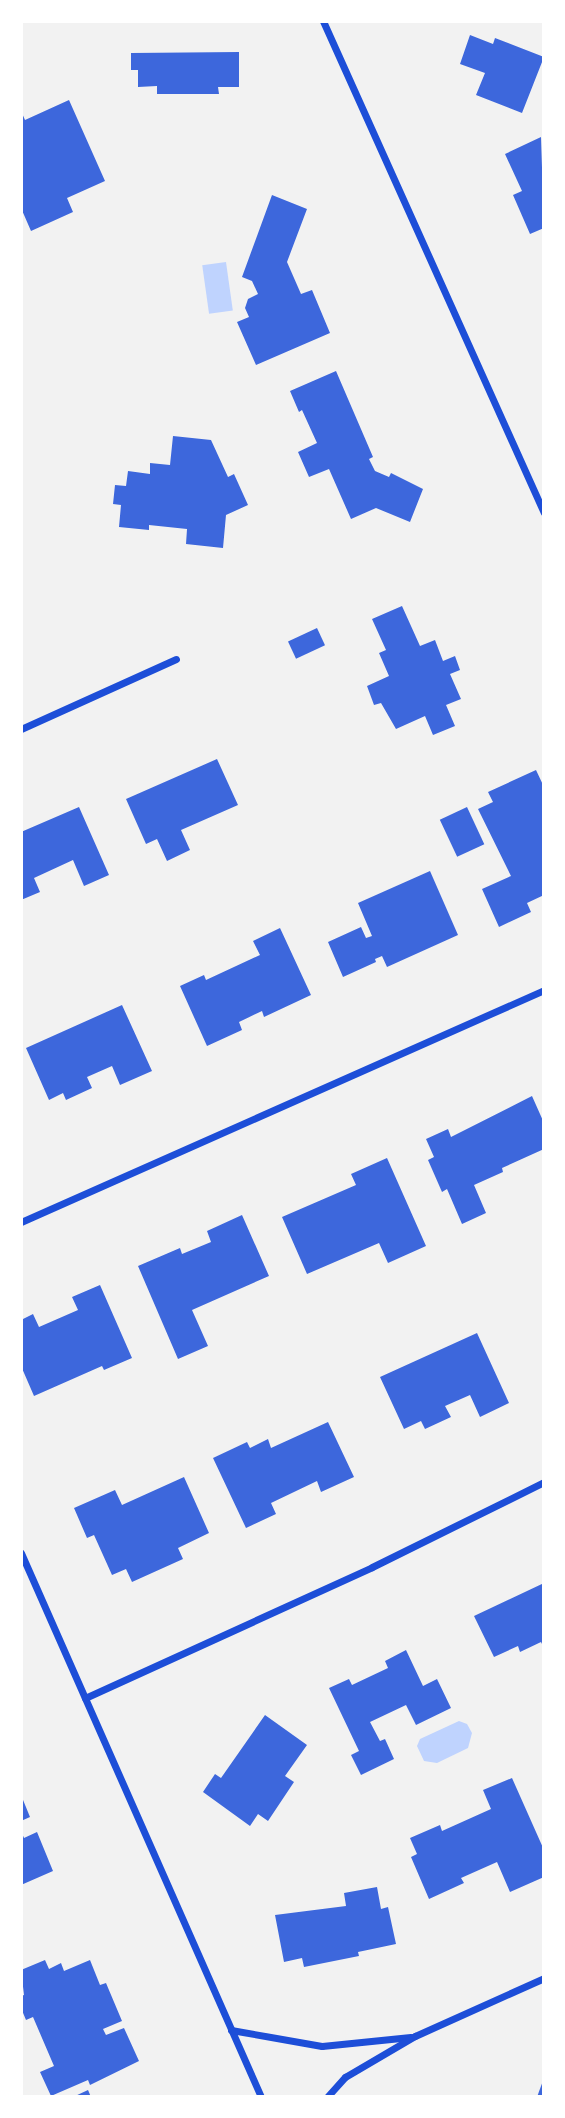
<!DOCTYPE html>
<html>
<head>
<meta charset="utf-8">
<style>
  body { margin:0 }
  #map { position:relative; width:565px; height:2118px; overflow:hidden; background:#f2f2f2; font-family:"IBM Plex Serif",serif }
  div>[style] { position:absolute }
  .water>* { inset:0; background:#bfd3fe; transform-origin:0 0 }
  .building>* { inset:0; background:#3d67dc; transform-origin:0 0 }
  .minor>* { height:7px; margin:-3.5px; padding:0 3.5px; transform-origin:3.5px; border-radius:3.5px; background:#1d4ed8 }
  span { translate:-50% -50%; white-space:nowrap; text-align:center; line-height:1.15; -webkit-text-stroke:5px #fff; paint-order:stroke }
  .frame { position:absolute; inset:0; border:23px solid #fff; pointer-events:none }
</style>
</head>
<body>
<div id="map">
  <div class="water">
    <i style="left:226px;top:262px;width:49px;height:24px;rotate:82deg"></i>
    <i style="clip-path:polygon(459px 1721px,467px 1724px,472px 1733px,468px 1748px,437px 1763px,424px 1761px,417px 1746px,420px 1739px)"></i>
  </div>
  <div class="building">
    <i style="clip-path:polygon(470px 35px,493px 44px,495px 38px,544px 57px,522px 113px,476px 95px,485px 73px,460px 64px)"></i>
    <i style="clip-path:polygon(239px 52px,239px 87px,218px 87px,219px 94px,157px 94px,157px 86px,138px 87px,138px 70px,131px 70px,131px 53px)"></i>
    <i style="clip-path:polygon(69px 100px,105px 181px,67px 198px,73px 212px,31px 231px,21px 208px,21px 111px,25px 120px)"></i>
    <i style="clip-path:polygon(541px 137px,544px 228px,530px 234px,513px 195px,522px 191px,505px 154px)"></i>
    <i style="clip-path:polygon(272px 195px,307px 209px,287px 262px,301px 294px,312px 290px,330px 333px,256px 365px,237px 322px,249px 317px,245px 308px,248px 299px,258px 294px,252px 281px,242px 277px)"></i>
    <i style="clip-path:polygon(336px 371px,373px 457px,369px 459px,375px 471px,389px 477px,391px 473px,423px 489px,410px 522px,376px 508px,351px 519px,329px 469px,309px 477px,298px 452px,317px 443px,302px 410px,299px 412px,290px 391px)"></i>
    <i style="clip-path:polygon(173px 436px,211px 440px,228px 477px,234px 474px,248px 505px,226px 515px,223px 548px,186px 544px,187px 529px,149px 525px,149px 530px,119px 527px,121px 505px,113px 504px,115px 485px,126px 486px,128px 471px,150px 474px,150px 463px,170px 465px)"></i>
    <i style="clip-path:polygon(402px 606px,420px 646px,435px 640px,443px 661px,455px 656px,460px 670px,450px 674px,461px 699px,446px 705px,455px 726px,433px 735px,425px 716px,396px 729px,381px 703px,374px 705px,367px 686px,389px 676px,379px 653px,386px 650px,372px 619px)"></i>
    <i style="left:317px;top:628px;width:19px;height:32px;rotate:65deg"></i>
    <i style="clip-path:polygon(217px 759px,238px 805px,181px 830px,190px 850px,167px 861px,157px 839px,146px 844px,126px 799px)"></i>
    <i style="clip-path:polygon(536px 770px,544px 787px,544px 895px,527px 903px,531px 912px,499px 927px,482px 889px,511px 876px,478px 809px,493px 802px,488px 792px)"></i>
    <i style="clip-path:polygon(79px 807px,109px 875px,84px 886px,73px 860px,34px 878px,40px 892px,21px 900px,21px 832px)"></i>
    <i style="left:467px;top:807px;width:41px;height:30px;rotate:65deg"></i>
    <i style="clip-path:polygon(430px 871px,458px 935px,387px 967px,382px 956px,375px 959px,376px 962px,343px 977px,328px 942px,361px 927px,366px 938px,372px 936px,358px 903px)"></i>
    <i style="clip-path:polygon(280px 928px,311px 995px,264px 1017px,262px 1011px,239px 1022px,242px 1030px,207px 1046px,180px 986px,204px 975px,206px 980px,260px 955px,253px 941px)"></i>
    <i style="clip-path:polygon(122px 1005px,152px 1071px,120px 1085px,112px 1066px,87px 1077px,92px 1088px,66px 1100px,63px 1093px,49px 1100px,26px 1048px)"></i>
    <i style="clip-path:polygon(532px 1096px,544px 1123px,544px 1149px,502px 1168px,503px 1172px,474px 1185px,486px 1213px,462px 1224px,447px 1189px,442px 1192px,428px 1160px,434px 1157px,426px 1139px,448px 1129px,451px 1137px)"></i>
    <i style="clip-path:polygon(387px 1158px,426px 1246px,388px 1263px,379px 1243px,307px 1274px,282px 1217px,356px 1185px,351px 1174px)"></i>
    <i style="clip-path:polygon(242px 1215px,269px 1276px,192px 1310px,208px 1346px,178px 1359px,138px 1266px,180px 1248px,182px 1254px,211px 1242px,207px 1231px)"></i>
    <i style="clip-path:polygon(100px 1285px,132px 1358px,104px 1370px,102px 1366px,34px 1396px,21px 1366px,21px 1320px,33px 1314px,39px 1327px,78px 1310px,72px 1297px)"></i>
    <i style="clip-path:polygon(477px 1333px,509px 1403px,480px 1417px,470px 1395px,445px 1406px,451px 1417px,425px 1429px,421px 1421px,404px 1429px,380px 1377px)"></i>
    <i style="clip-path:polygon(328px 1422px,354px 1477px,321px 1492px,317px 1481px,271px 1503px,276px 1514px,246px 1528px,213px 1458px,247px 1442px,250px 1448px,268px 1439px,271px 1448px)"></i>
    <i style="clip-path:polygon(184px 1477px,209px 1533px,178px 1548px,183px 1559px,132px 1582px,126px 1569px,112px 1575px,94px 1535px,87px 1538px,74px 1508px,115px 1490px,122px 1505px)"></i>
    <i style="clip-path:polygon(544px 1583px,544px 1648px,541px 1642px,520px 1652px,518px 1646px,494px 1657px,474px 1616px)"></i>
    <i style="clip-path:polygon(406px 1650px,423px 1686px,437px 1679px,451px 1708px,416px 1725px,406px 1705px,370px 1722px,380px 1741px,385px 1739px,394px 1759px,361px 1775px,351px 1755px,359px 1751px,329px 1688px,349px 1679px,352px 1685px,388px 1668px,385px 1661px)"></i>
    <i style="clip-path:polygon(265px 1715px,307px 1745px,285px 1776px,294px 1782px,268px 1821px,258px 1814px,250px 1826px,203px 1792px,215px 1774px,221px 1778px)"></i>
    <i style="clip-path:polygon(512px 1778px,544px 1850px,544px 1877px,510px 1892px,497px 1862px,461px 1878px,464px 1883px,429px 1899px,411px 1857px,417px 1854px,410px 1838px,440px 1825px,442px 1831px,491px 1809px,483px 1790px)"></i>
    <i style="clip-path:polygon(21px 1795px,30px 1817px,21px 1821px)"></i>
    <i style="clip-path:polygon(21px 1831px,24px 1838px,37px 1832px,53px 1871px,21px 1885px)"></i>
    <i style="clip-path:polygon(377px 1887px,381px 1909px,388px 1907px,396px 1944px,358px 1952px,359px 1956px,304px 1967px,302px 1958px,284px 1962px,275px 1915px,346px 1906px,344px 1893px)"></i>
    <i style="clip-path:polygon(45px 1960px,49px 1969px,61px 1963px,64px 1971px,90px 1960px,100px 1985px,106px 1983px,122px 2021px,103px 2029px,106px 2035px,124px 2028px,139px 2061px,90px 2085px,88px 2080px,51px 2096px,40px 2072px,54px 2066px,33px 2017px,26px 2020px,21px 2008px,21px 1996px,24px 1995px,21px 1970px)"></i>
    <i style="clip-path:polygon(544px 2078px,544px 2097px,537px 2097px)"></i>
    <i style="clip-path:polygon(88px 2090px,91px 2097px,73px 2097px)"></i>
  </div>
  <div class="minor">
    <i style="left:323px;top:21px;width:539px;rotate:65.81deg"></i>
    <i style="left:21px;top:729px;width:170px;rotate:-24.3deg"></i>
    <i style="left:21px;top:1222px;width:572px;rotate:-23.92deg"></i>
    <i style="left:21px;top:1553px;width:595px;rotate:66.19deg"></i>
    <i style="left:85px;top:1698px;width:315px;rotate:-24.5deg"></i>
    <i style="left:372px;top:1567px;width:192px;rotate:-26.3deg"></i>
    <i style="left:231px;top:2030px;width:92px;rotate:10deg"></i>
    <i style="left:322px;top:2046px;width:89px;rotate:-5.8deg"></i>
    <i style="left:327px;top:2097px;width:27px;rotate:-48deg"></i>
    <i style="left:345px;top:2077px;width:81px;rotate:-30.4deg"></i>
    <i style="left:415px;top:2036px;width:141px;rotate:-24.2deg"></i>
  </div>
  <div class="frame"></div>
</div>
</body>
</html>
